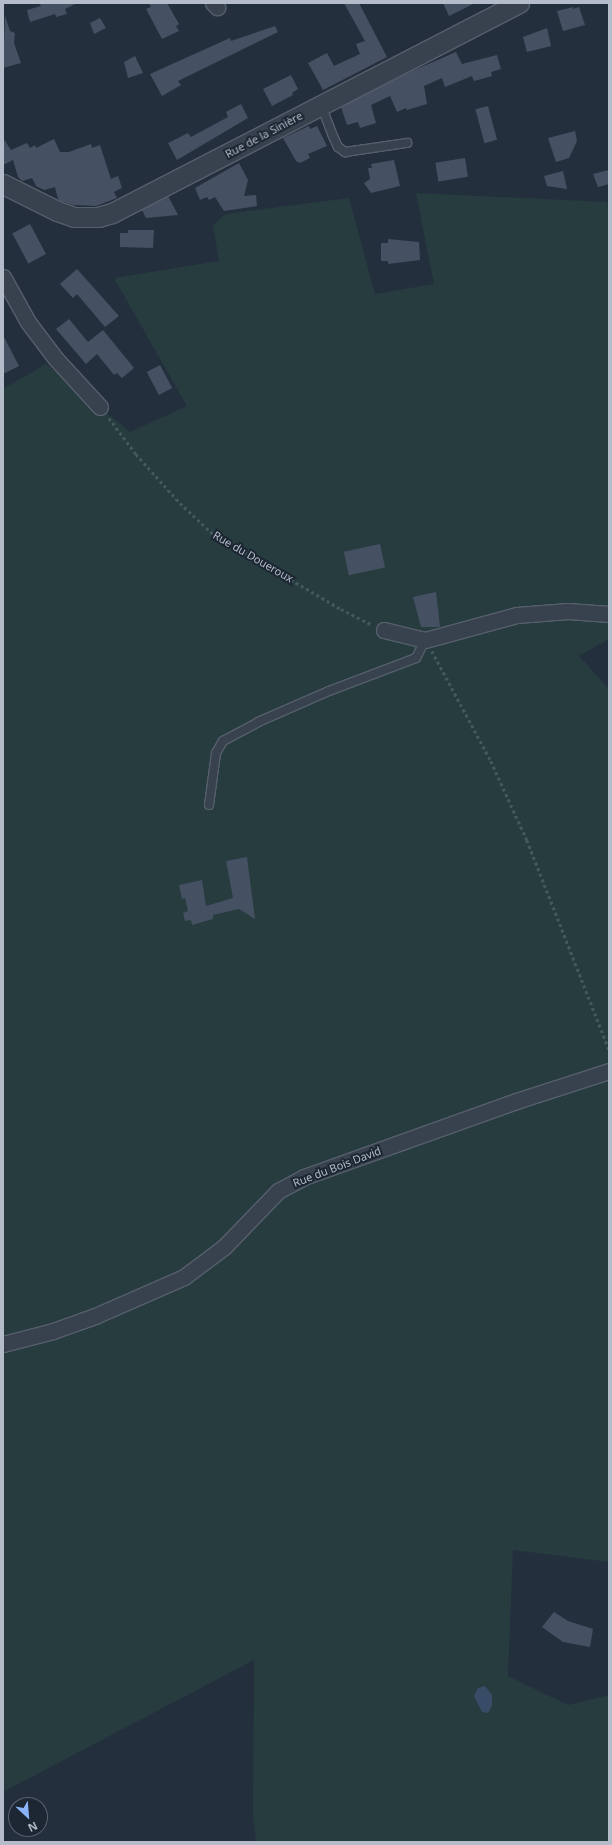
<!DOCTYPE html>
<html>
<head>
<meta charset="utf-8">
<style>
  body { margin:0 }
  #map { position:relative; width:612px; height:1845px; overflow:hidden; background:#242f3e; font-family:"Noto Sans",sans-serif }
  div>[style] { position:absolute }
  .green>* { inset:0; background:#263c3f }
  .water>* { inset:0; background:#394c67 }
  .building>* { inset:0; background:#455162; transform-origin:0 0 }
  .path>* { height:2.5px; margin-top:-1.25px; transform-origin:0; background:repeating-linear-gradient(90deg,#44595c 0 3px,transparent 0 6px) }
  .roads { filter:drop-shadow(1px 0 #565f6c) drop-shadow(-1px 0 #565f6c) drop-shadow(0 1px #565f6c) drop-shadow(0 -1px #565f6c) }
  .service>* { height:8px; margin:-4px; padding:0 4px; transform-origin:4px; border-radius:4px; background:#38414e }
  .minor>* { height:15px; margin:-7.5px; padding:0 7.5px; transform-origin:7.5px; border-radius:7.5px; background:#38414e }
  .tertiary>* { height:19px; margin:-9.5px; padding:0 9.5px; transform-origin:9.5px; border-radius:9.5px; background:#38414e }
  span { translate:-50% -50%; white-space:nowrap; text-align:center; line-height:1.15; -webkit-text-stroke:4px #1d2633; paint-order:stroke }
  .street-label { font-size:11px; color:#b4bcc9 }
  .frame { position:absolute; inset:0; border:4px solid #b4bcc9; pointer-events:none }
  .north { position:absolute; left:8px; top:1797px; width:40px; height:40px; box-sizing:border-box; background:#1d2633; border:1px solid #59626f; border-radius:50%; rotate:154deg; font-size:11px; font-weight:700; line-height:16px; text-align:center; color:#b4bcc9 }
  .north::after { content:''; display:block; margin:auto; width:14px; height:18px; background:#8ab4f8; clip-path:polygon(50% 0,100% 100%,50% 72%,0 100%) }
</style>
</head>
<body>
<div id="map">
  <div class="green">
    <i style="clip-path:polygon(416px 193px,607px 202px,609px 211px,609px 639px,579px 656px,609px 689px,609px 1562px,513px 1550px,508px 1676px,568px 1705px,609px 1695px,609px 1842px,256px 1842px,253px 1815px,254px 1660px,3px 1792px,3px 389px,46px 364px,130px 432px,187px 406px,114px 278px,219px 261px,213px 225px,226px 214px,349px 198px,375px 294px,434px 284px)"></i>
  </div>
  <div class="water">
    <i style="clip-path:polygon(485px 1686px,492px 1695px,492px 1706px,488px 1713px,482px 1712px,474px 1696px,478px 1688px)"></i>
  </div>
  <div class="building">
    <i style="clip-path:polygon(39px 3px,77px 3px,65px 9px,67px 14px,56px 17px,55px 14px,30px 22px,27px 10px,41px 6px)"></i>
    <i style="clip-path:polygon(149px 3px,167px 3px,179px 24px,176px 26px,179px 31px,162px 39px,146px 9px,151px 7px)"></i>
    <i style="clip-path:polygon(344px 3px,359px 3px,387px 57px,323px 90px,308px 63px,327px 53px,334px 66px,360px 54px,356px 44px,365px 41px)"></i>
    <i style="clip-path:polygon(443px 3px,475px 3px,449px 16px)"></i>
    <i style="clip-path:polygon(573px 7px,573px 9px,579px 7px,585px 25px,563px 31px,557px 11px)"></i>
    <i style="clip-path:polygon(5px 16px,10px 31px,15px 33px,14px 43px,21px 63px,3px 68px)"></i>
    <i style="clip-path:polygon(100px 18px,106px 28px,94px 34px,90px 23px)"></i>
    <i style="clip-path:polygon(275px 26px,278px 32px,178px 81px,181px 85px,162px 96px,150px 74px,230px 38px,231px 41px)"></i>
    <i style="clip-path:polygon(547px 28px,551px 46px,527px 52px,523px 37px)"></i>
    <i style="clip-path:polygon(456px 52px,462px 64px,497px 55px,501px 69px,491px 72px,492px 76px,474px 81px,472px 76px,445px 87px,442px 78px,424px 86px,427px 104px,407px 110px,406px 108px,397px 112px,390px 96px,371px 105px,376px 123px,360px 128px,358px 122px,347px 125px,341px 107px,410px 72px)"></i>
    <i style="clip-path:polygon(135px 56px,143px 73px,128px 78px,124px 62px)"></i>
    <i style="clip-path:polygon(291px 75px,298px 89px,292px 93px,293px 95px,272px 106px,263px 89px)"></i>
    <i style="clip-path:polygon(241px 104px,248px 118px,177px 160px,168px 143px,188px 133px,191px 137px,228px 117px,226px 112px)"></i>
    <i style="left:488px;top:106px;width:35px;height:13px;rotate:75deg"></i>
    <i style="clip-path:polygon(309px 126px,310px 129px,317px 126px,327px 146px,308px 154px,310px 158px,300px 163px,296px 161px,283px 138px)"></i>
    <i style="clip-path:polygon(575px 131px,577px 141px,569px 158px,556px 162px,548px 138px)"></i>
    <i style="clip-path:polygon(3px 138px,11px 150px,27px 143px,30px 148px,35px 145px,36px 148px,54px 139px,60px 152px,69px 152px,91px 144px,92px 148px,100px 145px,111px 179px,118px 176px,122px 188px,114px 192px,117px 198px,96px 206px,73px 205px,61px 201px,58px 199px,55px 187px,44px 190px,36px 186px,32px 178px,22px 181px,18px 177px,13px 160px,3px 165px)"></i>
    <i style="left:465px;top:158px;width:19px;height:30px;rotate:81deg"></i>
    <i style="clip-path:polygon(394px 160px,400px 186px,371px 193px,364px 183px,370px 179px,368px 168px,372px 168px,371px 164px)"></i>
    <i style="clip-path:polygon(239px 163px,248px 180px,244px 196px,256px 195px,257px 206px,224px 211px,215px 197px,209px 200px,207px 197px,200px 200px,195px 188px)"></i>
    <i style="clip-path:polygon(609px 170px,609px 184px,598px 187px,593px 174px)"></i>
    <i style="clip-path:polygon(563px 171px,567px 189px,547px 186px,544px 176px)"></i>
    <i style="clip-path:polygon(168px 196px,178px 215px,146px 218px,142px 210px)"></i>
    <i style="left:30px;top:224px;width:34px;height:20px;rotate:62deg"></i>
    <i style="clip-path:polygon(128px 230px,154px 230px,153px 248px,120px 247px,120px 233px,128px 233px)"></i>
    <i style="clip-path:polygon(388px 239px,419px 242px,420px 260px,388px 264px,388px 261px,381px 261px,381px 243px,388px 243px)"></i>
    <i style="clip-path:polygon(77px 269px,119px 316px,105px 327px,77px 294px,73px 298px,60px 284px)"></i>
    <i style="clip-path:polygon(69px 319px,88px 342px,103px 330px,134px 368px,122px 378px,117px 373px,114px 375px,97px 354px,86px 364px,56px 329px)"></i>
    <i style="clip-path:polygon(3px 335px,19px 366px,3px 374px)"></i>
    <i style="left:160px;top:365px;width:26px;height:15px;rotate:62deg"></i>
    <i style="left:380px;top:544px;width:24px;height:37px;rotate:78deg"></i>
    <i style="clip-path:polygon(436px 592px,440px 627px,421px 627px,413px 597px)"></i>
    <i style="clip-path:polygon(247px 857px,255px 919px,239px 909px,213px 915px,213px 919px,192px 925px,191px 920px,185px 921px,183px 913px,188px 911px,185px 898px,182px 899px,179px 885px,202px 880px,206px 906px,233px 898px,226px 861px)"></i>
    <i style="clip-path:polygon(554px 1612px,568px 1621px,593px 1629px,590px 1647px,563px 1642px,542px 1627px)"></i>
  </div>
  <div class="path">
    <i style="left:109px;top:418px;width:45px;rotate:53.1deg"></i>
    <i style="left:136px;top:454px;width:66px;rotate:48.1deg"></i>
    <i style="left:180px;top:503px;width:45px;rotate:43.2deg"></i>
    <i style="left:213px;top:534px;width:148px;rotate:30.4deg"></i>
    <i style="left:341px;top:609px;width:34px;rotate:27deg"></i>
    <i style="left:432px;top:651px;width:125px;rotate:61.8deg"></i>
    <i style="left:491px;top:761px;width:87px;rotate:65.5deg"></i>
    <i style="left:527px;top:840px;width:225px;rotate:68.6deg"></i>
  </div>
  <div class="roads">
    <div class="service">
      <i style="left:321px;top:105px;width:33px;rotate:69deg"></i>
      <i style="left:333px;top:136px;width:12px;rotate:66deg"></i>
      <i style="left:338px;top:147px;width:9px;rotate:36deg"></i>
      <i style="left:345px;top:152px;width:63px;rotate:-8.3deg"></i>
      <i style="left:209px;top:805px;width:52px;rotate:-82.3deg"></i>
      <i style="left:216px;top:753px;width:14px;rotate:-60deg"></i>
      <i style="left:223px;top:741px;width:40px;rotate:-28deg"></i>
      <i style="left:258px;top:722px;width:77px;rotate:-23.6deg"></i>
      <i style="left:329px;top:691px;width:93px;rotate:-20.8deg"></i>
      <i style="left:416px;top:658px;width:20px;rotate:-63deg"></i>
    </div>
    <div class="minor">
      <i style="left:213px;top:3px;width:6px;rotate:45deg"></i>
      <i style="left:3px;top:277px;width:51px;rotate:60.9deg"></i>
      <i style="left:28px;top:322px;width:46px;rotate:52.9deg"></i>
      <i style="left:56px;top:359px;width:65px;rotate:47.5deg"></i>
      <i style="left:384px;top:630px;width:42px;rotate:13.7deg"></i>
      <i style="left:425px;top:640px;width:95px;rotate:-15.2deg"></i>
      <i style="left:517px;top:615px;width:51px;rotate:-4.5deg"></i>
      <i style="left:568px;top:611px;width:41px;rotate:4.2deg"></i>
      <i style="left:3px;top:1344px;width:52px;rotate:-14.6deg"></i>
      <i style="left:53px;top:1331px;width:45px;rotate:-19.7deg"></i>
      <i style="left:95px;top:1316px;width:97px;rotate:-23.7deg"></i>
      <i style="left:184px;top:1277px;width:50px;rotate:-36.9deg"></i>
      <i style="left:224px;top:1247px;width:78px;rotate:-46deg"></i>
      <i style="left:278px;top:1191px;width:30px;rotate:-28deg"></i>
      <i style="left:304px;top:1177px;width:225px;rotate:-19.7deg"></i>
      <i style="left:516px;top:1101px;width:98px;rotate:-17.9deg"></i>
    </div>
    <div class="tertiary">
      <i style="left:3px;top:184px;width:60px;rotate:26.6deg"></i>
      <i style="left:57px;top:211px;width:18px;rotate:19deg"></i>
      <i style="left:74px;top:217px;width:24px"></i>
      <i style="left:98px;top:217px;width:15px;rotate:-16deg"></i>
      <i style="left:112px;top:213px;width:458px;rotate:-27.3deg"></i>
    </div>
  </div>
  <div class="street-label">
    <span style="left:264px;top:135px;rotate:-28deg">Rue de la Sinière</span>
    <span style="left:253px;top:557px;rotate:30deg">Rue du Doueroux</span>
    <span style="left:337px;top:1167px;rotate:-21deg">Rue du Bois David</span>
  </div>
  <div class="frame"></div>
  <div class="north">N</div>
</div>
</body>
</html>
